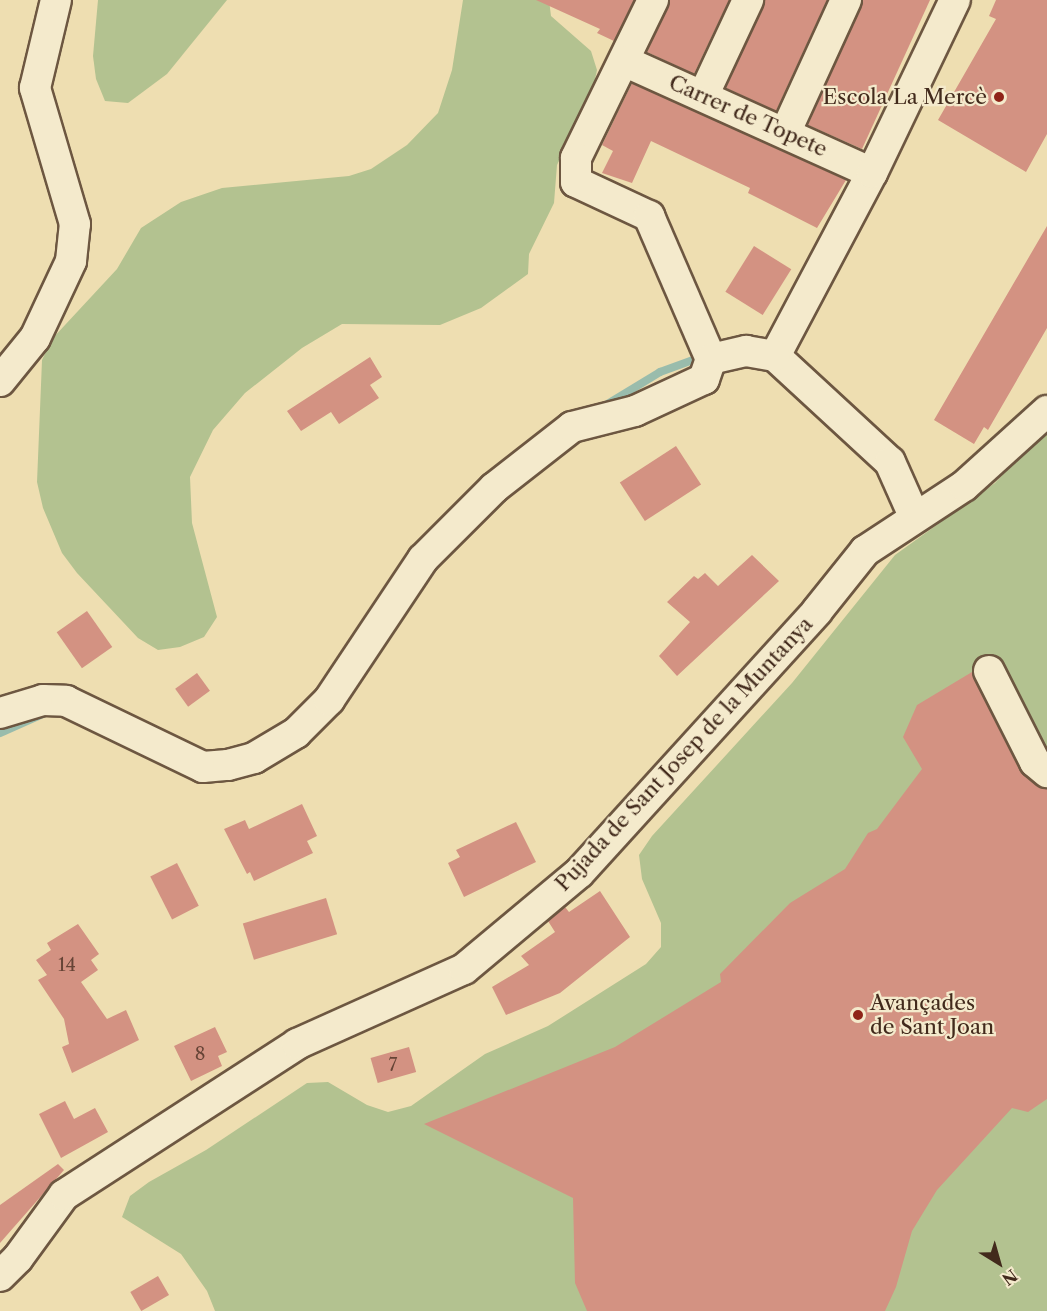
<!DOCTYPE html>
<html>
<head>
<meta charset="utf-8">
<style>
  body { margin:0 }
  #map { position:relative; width:1047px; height:1311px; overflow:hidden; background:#eedeb1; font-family:"Libre Caslon Text",serif }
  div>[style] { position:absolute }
  .green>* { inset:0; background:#b3c290 }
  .stream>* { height:8px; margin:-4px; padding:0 4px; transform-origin:4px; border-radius:4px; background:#99bcac }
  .building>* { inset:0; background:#d39282; transform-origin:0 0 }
  .roads { filter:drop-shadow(2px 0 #6d5741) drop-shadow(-2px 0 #6d5741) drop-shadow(0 2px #6d5741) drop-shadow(0 -2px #6d5741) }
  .minor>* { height:30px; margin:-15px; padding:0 15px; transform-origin:15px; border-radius:15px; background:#f4eacc }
  .dots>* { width:16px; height:16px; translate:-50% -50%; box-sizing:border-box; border:3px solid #f4eacc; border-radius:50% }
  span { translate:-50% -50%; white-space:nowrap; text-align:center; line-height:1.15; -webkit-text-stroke:4.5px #f4eacc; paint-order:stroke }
  .number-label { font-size:18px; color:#664436 }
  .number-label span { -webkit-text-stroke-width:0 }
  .poi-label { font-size:21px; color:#422a1c }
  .right { translate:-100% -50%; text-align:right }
  .left { translate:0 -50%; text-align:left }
  .street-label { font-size:21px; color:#422a1c }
  .north { position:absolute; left:969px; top:1233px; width:60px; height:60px; -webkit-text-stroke:4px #f4eacc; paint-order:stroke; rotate:143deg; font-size:16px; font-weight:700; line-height:24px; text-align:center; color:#422a1c }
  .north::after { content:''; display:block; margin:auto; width:21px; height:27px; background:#422a1c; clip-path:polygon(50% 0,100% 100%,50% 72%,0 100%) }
</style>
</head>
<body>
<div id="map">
  <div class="green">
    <i style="clip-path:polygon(98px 0,227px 0,167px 74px,128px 103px,105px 101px,96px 79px,93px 56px)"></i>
    <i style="clip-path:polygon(463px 0,549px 0,551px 16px,591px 51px,597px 70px,593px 89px,557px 165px,554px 203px,529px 254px,528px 274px,481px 308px,440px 325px,342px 324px,302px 348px,245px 393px,213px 430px,190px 477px,192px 523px,217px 617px,204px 637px,180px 647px,158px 650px,138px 638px,77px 573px,62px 553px,43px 508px,37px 482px,41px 385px,42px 360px,52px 339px,117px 269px,141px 228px,181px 202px,222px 188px,349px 176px,371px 169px,407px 145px,438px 113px,452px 70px)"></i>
    <i style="clip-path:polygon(1047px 427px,1047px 1311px,215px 1311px,207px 1291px,181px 1254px,122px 1217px,130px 1196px,149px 1182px,206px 1150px,307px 1083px,328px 1082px,367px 1105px,388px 1112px,411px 1106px,485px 1054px,548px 1026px,646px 964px,661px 947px,661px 923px,642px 879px,639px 855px,652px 836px,792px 683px,895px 555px,995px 483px)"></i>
  </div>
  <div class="stream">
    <i style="left:601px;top:408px;width:69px;rotate:-31.4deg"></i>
    <i style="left:660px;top:372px;width:38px;rotate:-20deg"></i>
    <i style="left:0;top:733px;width:59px;rotate:-24deg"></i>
  </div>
  <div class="building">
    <i style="clip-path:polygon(536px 0,634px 0,614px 41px,597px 33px,600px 29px)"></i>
    <i style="clip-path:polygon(670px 0,729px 0,694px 74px,647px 52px)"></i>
    <i style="clip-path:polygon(765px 0,827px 0,776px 111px,726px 88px)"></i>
    <i style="clip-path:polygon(863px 0,930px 0,862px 149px,808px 125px)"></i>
    <i style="clip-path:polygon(996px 0,1047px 0,1047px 134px,1026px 172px,938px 120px,996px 19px,989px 16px)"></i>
    <i style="clip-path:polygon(632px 83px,846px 180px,817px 228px,748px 193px,750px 188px,651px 141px,632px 183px,602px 173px,613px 151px,602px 145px)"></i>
    <i style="clip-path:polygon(1047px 226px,1047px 328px,988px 430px,984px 427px,974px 444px,934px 420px)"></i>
    <i style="left:754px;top:246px;width:44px;height:54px;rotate:32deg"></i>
    <i style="clip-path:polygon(370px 357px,382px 377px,370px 385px,379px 398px,339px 424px,331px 412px,301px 431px,287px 411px)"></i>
    <i style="left:676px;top:446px;width:46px;height:67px;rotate:57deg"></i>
    <i style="clip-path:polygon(752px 555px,779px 581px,677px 676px,659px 656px,690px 622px,667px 602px,694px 576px,698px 579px,705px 573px,718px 586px)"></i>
    <i style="left:87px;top:611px;width:44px;height:37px;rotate:55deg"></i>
    <i style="clip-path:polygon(972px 672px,1020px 770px,1036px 785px,1047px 789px,1047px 1099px,1028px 1112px,1012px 1108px,937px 1190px,912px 1231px,896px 1287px,885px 1311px,587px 1311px,575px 1283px,573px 1198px,424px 1124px,615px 1047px,721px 982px,720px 974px,790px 903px,845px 869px,868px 833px,877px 829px,922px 769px,903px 737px,917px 705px)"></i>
    <i style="left:197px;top:673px;width:22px;height:27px;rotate:54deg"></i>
    <i style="clip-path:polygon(302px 804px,317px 836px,307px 841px,313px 853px,254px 881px,250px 872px,247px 874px,224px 829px,245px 820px,249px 829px)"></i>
    <i style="clip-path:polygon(516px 822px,536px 862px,464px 897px,448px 863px,460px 857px,456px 850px)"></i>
    <i style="left:177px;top:863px;width:48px;height:30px;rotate:63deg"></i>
    <i style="clip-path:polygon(600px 891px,630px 937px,560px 993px,506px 1015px,492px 987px,529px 965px,521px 956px,555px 932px,548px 921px,565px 907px,569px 912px)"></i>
    <i style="left:326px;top:898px;width:38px;height:87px;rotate:73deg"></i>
    <i style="clip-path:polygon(78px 924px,99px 954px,91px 960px,98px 970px,81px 982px,107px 1019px,126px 1010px,139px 1040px,72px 1073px,62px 1047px,69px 1044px,64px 1019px,38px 980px,47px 975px,36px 960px,51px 950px,47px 943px)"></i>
    <i style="clip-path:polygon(215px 1027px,227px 1052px,218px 1056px,222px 1066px,191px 1081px,174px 1046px)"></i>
    <i style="left:409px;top:1047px;width:26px;height:40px;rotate:74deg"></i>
    <i style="clip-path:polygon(65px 1101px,74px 1119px,95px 1108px,108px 1132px,61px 1158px,39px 1114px)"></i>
    <i style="clip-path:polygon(58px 1164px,64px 1170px,0 1243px,0 1205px)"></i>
    <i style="left:158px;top:1276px;width:22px;height:32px;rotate:60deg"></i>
  </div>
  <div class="roads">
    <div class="minor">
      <i style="left:653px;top:0;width:176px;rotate:116deg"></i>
      <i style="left:576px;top:158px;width:24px;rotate:90deg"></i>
      <i style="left:576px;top:182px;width:81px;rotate:25deg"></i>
      <i style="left:649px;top:216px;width:156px;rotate:66.6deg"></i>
      <i style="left:624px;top:61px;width:272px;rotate:24.3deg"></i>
      <i style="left:704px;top:94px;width:104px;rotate:-64.9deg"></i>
      <i style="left:786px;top:131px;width:144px;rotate:-65.4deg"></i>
      <i style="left:775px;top:356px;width:207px;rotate:-62.1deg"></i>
      <i style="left:872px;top:173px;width:192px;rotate:-64.4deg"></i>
      <i style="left:775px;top:356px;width:156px;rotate:42.7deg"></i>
      <i style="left:890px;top:462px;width:59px;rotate:66deg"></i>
      <i style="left:0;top:381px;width:55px;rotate:-50.9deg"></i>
      <i style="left:35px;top:338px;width:85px;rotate:-64.9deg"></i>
      <i style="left:71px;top:261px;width:37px;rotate:-84deg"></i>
      <i style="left:75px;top:224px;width:142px;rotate:-106.4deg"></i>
      <i style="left:35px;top:88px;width:90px;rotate:-76.6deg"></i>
      <i style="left:989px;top:671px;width:102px;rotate:63.2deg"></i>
      <i style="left:1035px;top:762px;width:16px;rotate:40deg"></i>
      <i style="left:0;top:713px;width:45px;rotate:-16.8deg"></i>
      <i style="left:43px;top:700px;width:23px;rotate:2deg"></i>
      <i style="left:66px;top:701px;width:152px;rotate:25.7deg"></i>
      <i style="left:203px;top:767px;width:25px;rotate:-5deg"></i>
      <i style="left:228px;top:765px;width:27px;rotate:-15deg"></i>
      <i style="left:254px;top:758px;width:49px;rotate:-30.8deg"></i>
      <i style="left:296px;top:733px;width:47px;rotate:-45deg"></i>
      <i style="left:329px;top:700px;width:169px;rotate:-56.3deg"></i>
      <i style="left:423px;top:559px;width:100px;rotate:-45deg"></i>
      <i style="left:494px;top:488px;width:99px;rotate:-38deg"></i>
      <i style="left:572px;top:427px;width:65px;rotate:-14.3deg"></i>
      <i style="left:635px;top:411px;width:76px;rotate:-24.9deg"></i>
      <i style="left:704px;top:379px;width:21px;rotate:-71deg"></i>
      <i style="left:711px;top:359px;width:36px;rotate:-13deg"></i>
      <i style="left:746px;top:351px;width:29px;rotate:10deg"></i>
      <i style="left:0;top:1276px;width:25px;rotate:-45deg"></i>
      <i style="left:18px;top:1258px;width:78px;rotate:-53.9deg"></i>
      <i style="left:64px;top:1195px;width:278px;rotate:-32.9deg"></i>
      <i style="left:297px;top:1044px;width:183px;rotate:-24.2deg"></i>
      <i style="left:464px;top:969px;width:150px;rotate:-39.9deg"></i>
      <i style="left:579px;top:873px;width:354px;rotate:-47.7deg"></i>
      <i style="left:817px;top:611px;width:77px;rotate:-51.3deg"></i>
      <i style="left:865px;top:551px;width:118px;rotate:-33.3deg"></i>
      <i style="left:964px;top:486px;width:112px;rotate:-42.1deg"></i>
    </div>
  </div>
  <div class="dots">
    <i style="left:999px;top:97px;background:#8f2418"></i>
    <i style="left:858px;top:1015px;background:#8f2418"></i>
  </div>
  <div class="number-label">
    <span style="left:67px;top:965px">14</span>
    <span style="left:200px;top:1054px">8</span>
    <span style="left:393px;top:1065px">7</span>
  </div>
  <div class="poi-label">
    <span class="right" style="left:987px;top:97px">Escola La Mercè</span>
    <span class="left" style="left:870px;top:1015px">Avançades<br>de Sant Joan</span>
  </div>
  <div class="street-label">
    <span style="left:748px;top:116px;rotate:24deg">Carrer de Topete</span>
    <span style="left:684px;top:754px;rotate:-47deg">Pujada de Sant Josep de la Muntanya</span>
  </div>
  <div class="north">N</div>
</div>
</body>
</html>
